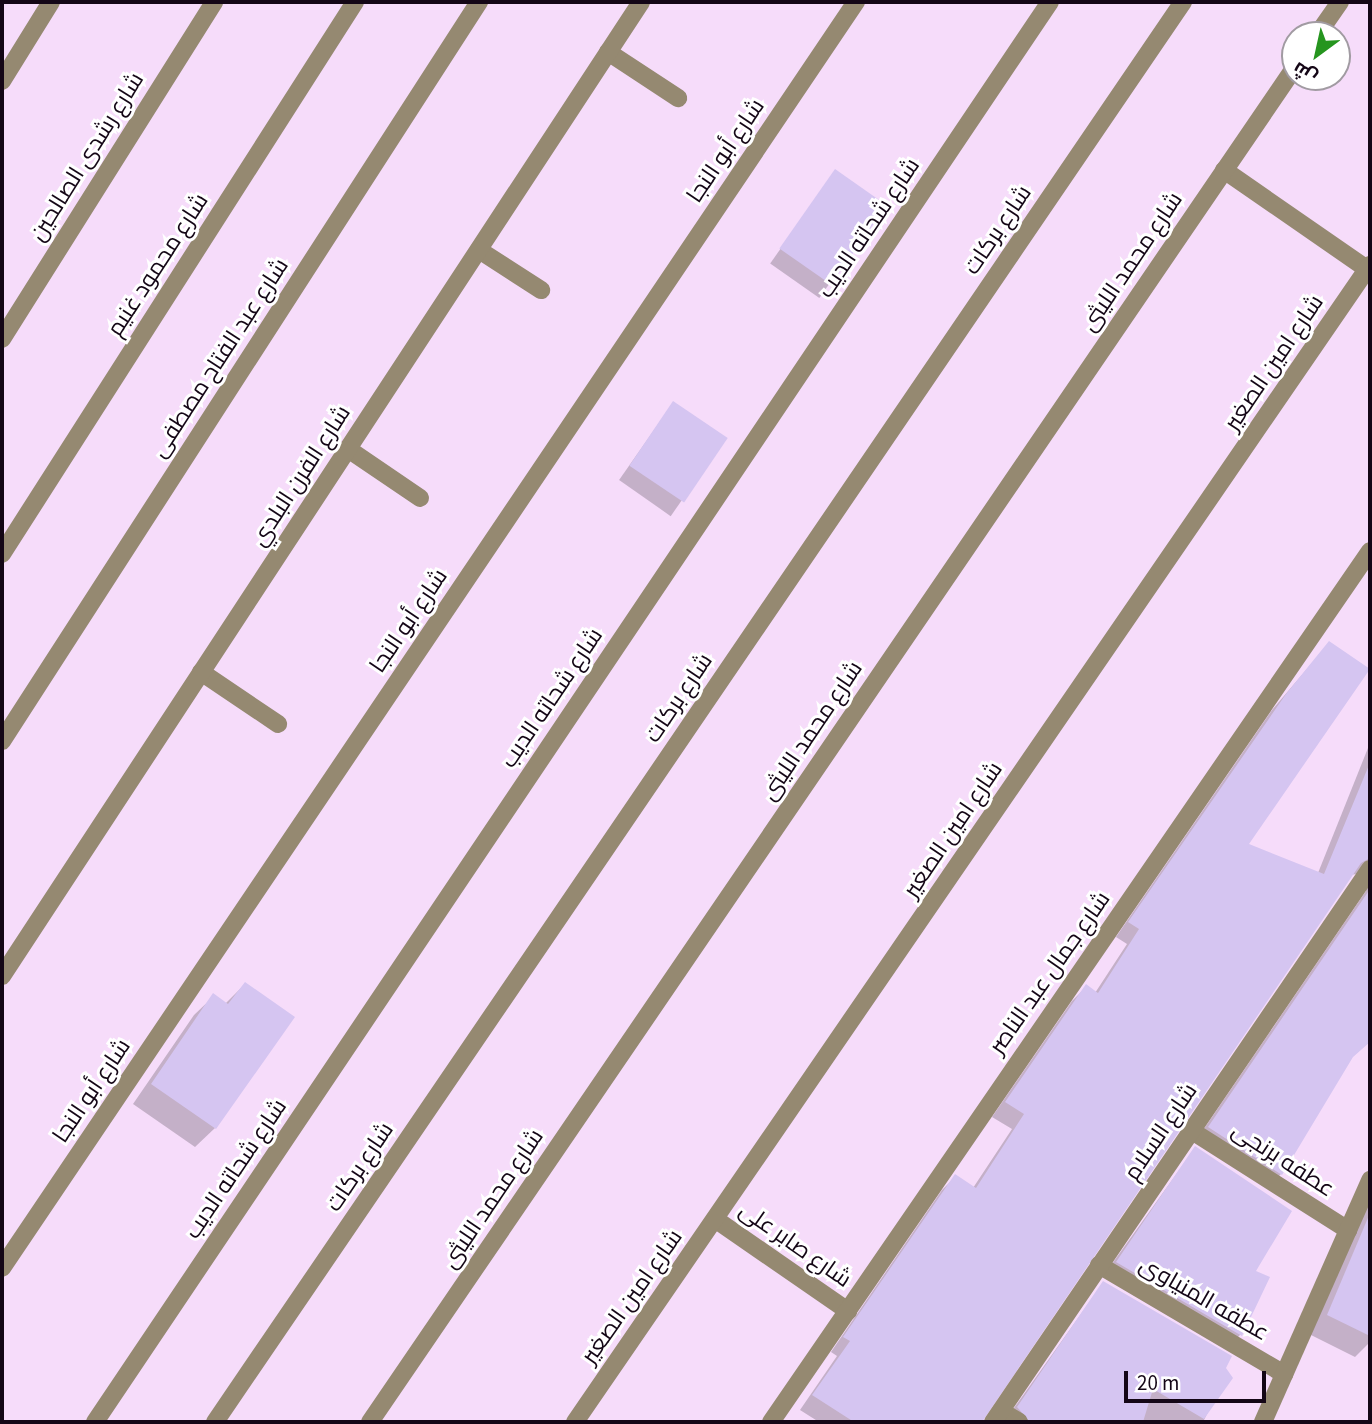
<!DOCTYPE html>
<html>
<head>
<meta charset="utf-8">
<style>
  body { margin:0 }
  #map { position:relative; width:1372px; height:1424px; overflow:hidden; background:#f6dcfa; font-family:"Source Sans 3",Cairo,sans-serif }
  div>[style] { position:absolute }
  .shadow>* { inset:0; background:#0003; transform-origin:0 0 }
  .building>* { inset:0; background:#d5c5f1; transform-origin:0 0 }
  .minor>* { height:18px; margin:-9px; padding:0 9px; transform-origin:9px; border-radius:9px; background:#958971 }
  span { translate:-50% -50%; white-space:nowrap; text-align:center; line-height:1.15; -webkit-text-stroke:6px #fff; paint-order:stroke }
  .street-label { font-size:23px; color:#140616 }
  .frame { position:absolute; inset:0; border:4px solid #140616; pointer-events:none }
  .north { position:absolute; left:1281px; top:21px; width:70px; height:70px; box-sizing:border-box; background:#fff; border:2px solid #a19ba2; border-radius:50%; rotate:213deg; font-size:19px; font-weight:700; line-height:28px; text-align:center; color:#140616 }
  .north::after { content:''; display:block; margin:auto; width:24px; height:32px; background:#26951f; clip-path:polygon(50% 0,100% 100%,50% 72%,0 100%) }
  .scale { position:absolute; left:1124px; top:1371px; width:142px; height:32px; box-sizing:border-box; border:4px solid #140616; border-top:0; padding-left:9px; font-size:21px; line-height:24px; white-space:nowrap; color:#140616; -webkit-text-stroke:5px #fff; paint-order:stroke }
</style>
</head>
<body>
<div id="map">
  <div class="shadow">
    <i style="left:835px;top:171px;width:60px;height:113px;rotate:35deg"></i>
    <i style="left:673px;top:403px;width:63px;height:94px;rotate:35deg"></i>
    <i style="clip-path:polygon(1329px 643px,1246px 844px,1318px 873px,1370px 743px,1370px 1041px,1350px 1059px,1281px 1174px,1267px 1188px,1195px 1142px,1366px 891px,1363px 873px,1350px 875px,981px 1422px,819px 1422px,800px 1410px,837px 1356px,831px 1352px,942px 1190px,956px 1176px,973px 1188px,1012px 1129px,992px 1117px,1072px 1001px,1086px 987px,1095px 993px,1127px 944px,1116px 937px,1272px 710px)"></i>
    <i style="clip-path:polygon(245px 984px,215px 1128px,195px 1147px,133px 1104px,194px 1015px,214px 996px,225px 1004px)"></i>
    <i style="clip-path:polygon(1195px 1148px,1253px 1272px,1240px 1335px,1227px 1348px,1104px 1275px)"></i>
    <i style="clip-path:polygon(1370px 1190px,1370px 1342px,1355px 1357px,1309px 1334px)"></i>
    <i style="clip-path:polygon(1103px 1283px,1211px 1406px,1203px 1422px,1004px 1422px)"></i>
  </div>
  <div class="building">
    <i style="left:835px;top:169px;width:63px;height:97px;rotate:35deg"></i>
    <i style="left:673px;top:401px;width:66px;height:78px;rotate:34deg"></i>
    <i style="clip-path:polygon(1329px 641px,1370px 669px,1249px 844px,1324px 874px,1369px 765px,1370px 858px,1361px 863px,982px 1422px,854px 1422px,812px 1395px,850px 1341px,843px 1337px,955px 1174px,976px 1188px,1024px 1114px,1005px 1102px,1086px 984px,1098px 993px,1139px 929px,1128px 922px,1286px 694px)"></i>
    <i style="clip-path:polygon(1370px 889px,1370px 1042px,1353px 1057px,1282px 1175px,1208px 1127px)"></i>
    <i style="clip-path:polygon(245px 982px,295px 1017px,216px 1129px,151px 1084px,213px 993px,228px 1004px)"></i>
    <i style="clip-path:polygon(1195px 1146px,1292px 1211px,1256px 1271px,1270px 1277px,1242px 1336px,1116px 1262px)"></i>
    <i style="clip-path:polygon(1370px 1213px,1370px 1336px,1327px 1315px)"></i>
    <i style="clip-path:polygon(1103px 1281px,1232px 1356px,1226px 1368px,1233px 1378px,1204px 1419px,1153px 1389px,1143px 1422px,1030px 1422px,1017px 1407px)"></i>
  </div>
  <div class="minor">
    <i style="left:1317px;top:35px;width:40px;rotate:-55.1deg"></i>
    <i style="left:608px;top:52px;width:84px;rotate:33.3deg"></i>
    <i style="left:2px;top:81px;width:93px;rotate:-58.2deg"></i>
    <i style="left:1224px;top:170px;width:178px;rotate:34.7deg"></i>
    <i style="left:479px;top:250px;width:74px;rotate:32.8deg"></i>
    <i style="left:2px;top:339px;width:398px;rotate:-57.8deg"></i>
    <i style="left:348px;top:449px;width:87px;rotate:34.2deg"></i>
    <i style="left:2px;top:554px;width:655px;rotate:-57.4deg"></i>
    <i style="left:201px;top:672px;width:93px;rotate:34deg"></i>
    <i style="left:2px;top:741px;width:880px;rotate:-57.16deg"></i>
    <i style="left:2px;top:976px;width:1165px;rotate:-56.73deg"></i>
    <i style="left:1192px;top:1131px;width:185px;rotate:32.4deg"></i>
    <i style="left:715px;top:1219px;width:162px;rotate:34.7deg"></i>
    <i style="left:1099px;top:1265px;width:215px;rotate:30.5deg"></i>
    <i style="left:2px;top:1268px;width:1527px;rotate:-56deg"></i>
    <i style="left:1001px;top:1411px;width:21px;rotate:31deg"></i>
    <i style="left:95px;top:1422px;width:1711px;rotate:-56.08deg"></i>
    <i style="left:215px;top:1422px;width:1719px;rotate:-55.72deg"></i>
    <i style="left:370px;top:1422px;width:1641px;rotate:-55.68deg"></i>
    <i style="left:575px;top:1422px;width:1404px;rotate:-55.51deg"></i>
    <i style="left:771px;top:1422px;width:1057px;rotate:-55.48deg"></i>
    <i style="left:993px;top:1422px;width:669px;rotate:-55.72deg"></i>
    <i style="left:1263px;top:1422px;width:265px;rotate:-66.1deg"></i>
  </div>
  <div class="street-label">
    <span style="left:726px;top:151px;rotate:-56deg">شارع أبو النجا</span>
    <span style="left:87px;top:157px;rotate:-58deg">شارع رشدى الصالحين</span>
    <span style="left:869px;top:228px;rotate:-56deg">شارع شحاته الديب</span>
    <span style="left:998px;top:230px;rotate:-56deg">شارع بركات</span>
    <span style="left:1132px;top:262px;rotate:-56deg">شارع محمد الليثى</span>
    <span style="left:158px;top:265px;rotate:-57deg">شارع محمود غنيم</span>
    <span style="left:220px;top:358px;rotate:-57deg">شارع عبد الفتاح مصطفى</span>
    <span style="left:1274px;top:363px;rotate:-56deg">شارع امين الصغير</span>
    <span style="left:301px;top:476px;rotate:-57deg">شارع الفرن البلدي</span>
    <span style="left:409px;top:621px;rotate:-56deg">شارع أبو النجا</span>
    <span style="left:552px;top:698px;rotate:-56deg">شارع شحاته الديب</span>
    <span style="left:679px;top:698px;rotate:-56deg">شارع بركات</span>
    <span style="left:812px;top:731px;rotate:-56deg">شارع محمد الليثى</span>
    <span style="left:953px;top:830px;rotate:-56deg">شارع امين الصغير</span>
    <span style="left:1050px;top:973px;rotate:-55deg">شارع جمال عبد الناصر</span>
    <span style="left:92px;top:1091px;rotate:-56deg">شارع أبو النجا</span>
    <span style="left:1161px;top:1132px;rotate:-56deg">شارع السلام</span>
    <span style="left:1283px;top:1160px;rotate:33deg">عطفه برنجى</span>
    <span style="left:360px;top:1167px;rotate:-56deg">شارع بركات</span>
    <span style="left:236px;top:1169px;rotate:-56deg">شارع شحاته الديب</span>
    <span style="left:493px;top:1199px;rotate:-56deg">شارع محمد الليثى</span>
    <span style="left:795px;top:1245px;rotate:35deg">شارع صابر على</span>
    <span style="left:632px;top:1297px;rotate:-55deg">شارع امين الصغير</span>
    <span style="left:1204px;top:1299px;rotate:30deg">عطفه المنياوى</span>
  </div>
  <div class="frame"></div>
  <div class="north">ش</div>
  <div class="scale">20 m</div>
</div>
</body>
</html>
